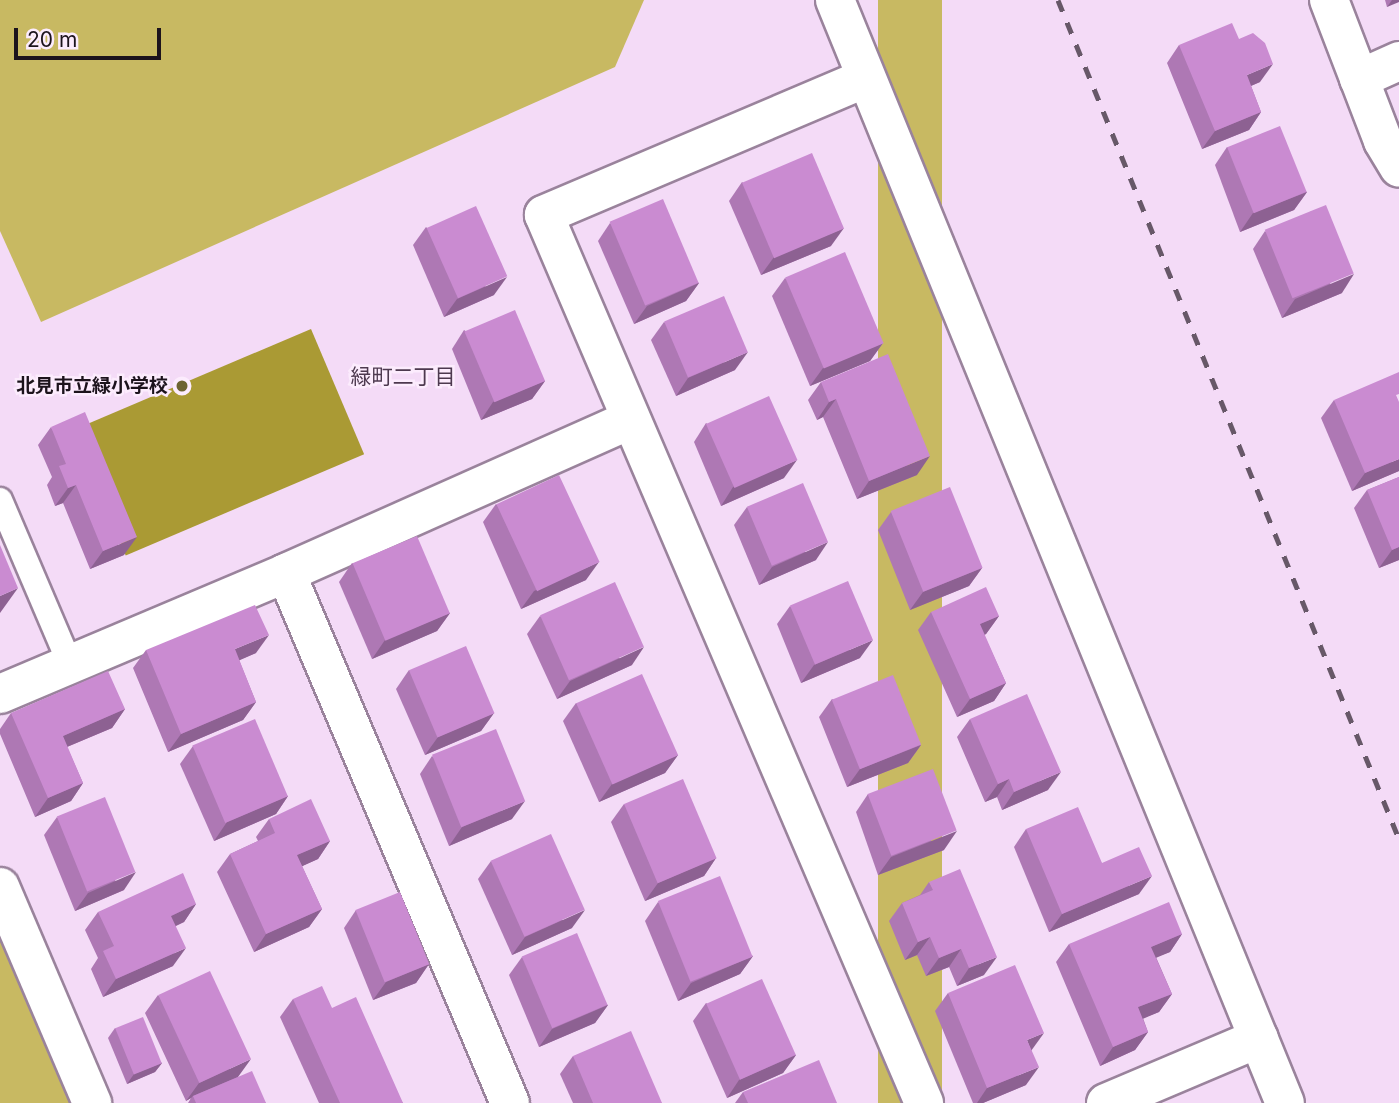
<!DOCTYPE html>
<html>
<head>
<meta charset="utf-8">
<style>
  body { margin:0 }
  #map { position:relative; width:1399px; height:1103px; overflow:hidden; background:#f4dbf7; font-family:Inter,"Noto Sans JP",sans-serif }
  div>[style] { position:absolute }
  .green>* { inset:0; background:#c8b962; transform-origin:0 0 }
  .water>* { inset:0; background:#aa9a34; transform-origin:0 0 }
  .roads { filter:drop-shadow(2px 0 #9a839c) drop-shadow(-2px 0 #9a839c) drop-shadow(0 2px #9a839c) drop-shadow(0 -2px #9a839c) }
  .service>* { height:24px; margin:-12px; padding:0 12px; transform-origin:12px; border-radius:12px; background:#fff }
  .minor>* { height:38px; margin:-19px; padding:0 19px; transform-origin:19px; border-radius:19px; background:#fff }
  .rail>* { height:5px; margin-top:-2.5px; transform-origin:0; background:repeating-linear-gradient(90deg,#675868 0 12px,transparent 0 24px) }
  .wall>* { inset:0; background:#ae78b4 }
  .shaded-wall>* { inset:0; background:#8d6192 }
  .building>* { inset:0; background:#ca8bd1; transform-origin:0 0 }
  .dots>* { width:19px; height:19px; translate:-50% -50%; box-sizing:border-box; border:4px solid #fcecfd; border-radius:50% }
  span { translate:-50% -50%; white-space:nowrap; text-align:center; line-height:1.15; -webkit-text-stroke:5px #fcecfd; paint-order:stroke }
  .poi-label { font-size:19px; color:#1c131c; font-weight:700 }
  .right { translate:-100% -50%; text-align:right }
  .neighbourhood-label { font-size:21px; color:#4d394f }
  .scale { position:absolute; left:14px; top:28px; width:147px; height:32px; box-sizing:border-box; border:4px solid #1c131c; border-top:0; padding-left:9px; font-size:21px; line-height:24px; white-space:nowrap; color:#1c131c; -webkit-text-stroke:5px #fcecfd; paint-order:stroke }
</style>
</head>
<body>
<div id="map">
  <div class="green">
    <i style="clip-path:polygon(0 0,644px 0,615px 67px,41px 322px,0 231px)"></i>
    <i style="left:878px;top:0;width:64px;height:1192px"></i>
    <i style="clip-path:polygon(0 938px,70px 1103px,0 1103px)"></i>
  </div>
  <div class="water">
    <i style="left:311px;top:329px;width:136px;height:259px;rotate:67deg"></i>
  </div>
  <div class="roads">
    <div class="service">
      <i style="left:0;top:500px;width:178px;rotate:66.9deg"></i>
    </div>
    <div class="minor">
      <i style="left:835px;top:0;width:1191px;rotate:67.81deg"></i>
      <i style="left:1329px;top:0;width:151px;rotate:69deg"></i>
      <i style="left:1383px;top:141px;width:31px;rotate:59deg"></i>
      <i style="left:866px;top:78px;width:350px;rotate:157deg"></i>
      <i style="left:544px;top:215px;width:966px;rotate:66.83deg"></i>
      <i style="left:1359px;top:79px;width:44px;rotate:-24.2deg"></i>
      <i style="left:286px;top:573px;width:575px;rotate:67.09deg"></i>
      <i style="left:0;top:694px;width:311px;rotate:-22.9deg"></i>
      <i style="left:286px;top:573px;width:376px;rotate:-24deg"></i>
      <i style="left:0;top:887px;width:235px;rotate:66.9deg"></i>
      <i style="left:1106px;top:1103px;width:166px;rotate:-23deg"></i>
    </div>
  </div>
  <div class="rail">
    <i style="left:1058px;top:0;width:906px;rotate:67.88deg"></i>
  </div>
  <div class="wall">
    <i style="clip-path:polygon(1385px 0,1399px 0,1387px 7px)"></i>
    <i style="clip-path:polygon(1179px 45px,1260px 82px,1251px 86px,1261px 112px,1249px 130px,1202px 149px,1167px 63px)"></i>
    <i style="clip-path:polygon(1227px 147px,1307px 192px,1294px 210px,1240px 232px,1215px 165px)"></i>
    <i style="clip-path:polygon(742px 182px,831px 246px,761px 275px,729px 201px)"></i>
    <i style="clip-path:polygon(610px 223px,699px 283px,686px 301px,634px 324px,598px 241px)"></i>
    <i style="clip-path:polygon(426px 227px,494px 295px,444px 317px,413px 245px)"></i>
    <i style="clip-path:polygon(1265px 231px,1342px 293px,1282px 318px,1253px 249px)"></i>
    <i style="clip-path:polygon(785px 278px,883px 343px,870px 361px,810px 386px,772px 296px)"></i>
    <i style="clip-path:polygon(664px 322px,735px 370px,676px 396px,651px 340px)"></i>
    <i style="clip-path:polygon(464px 330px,545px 381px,532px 399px,481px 420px,452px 349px)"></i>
    <i style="clip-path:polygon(821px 382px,917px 475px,857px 499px,823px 417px,817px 420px,808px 400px)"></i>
    <i style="clip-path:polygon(1334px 400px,1399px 471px,1352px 491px,1321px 418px)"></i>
    <i style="clip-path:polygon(706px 423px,784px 478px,721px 506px,694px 442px)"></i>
    <i style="clip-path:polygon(51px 427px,124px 555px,90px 569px,63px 503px,55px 506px,47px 485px,52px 477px,38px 445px)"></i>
    <i style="clip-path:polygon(1399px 477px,1399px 560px,1379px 568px,1354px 508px,1367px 490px)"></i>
    <i style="clip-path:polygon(496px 504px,586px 580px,521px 609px,483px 522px)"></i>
    <i style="clip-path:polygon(747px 507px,816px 560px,759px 585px,734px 525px)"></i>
    <i style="clip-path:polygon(891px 512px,982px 568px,969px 586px,910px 610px,878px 530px)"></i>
    <i style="clip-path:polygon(352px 563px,450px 613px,437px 631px,372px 659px,339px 582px)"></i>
    <i style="clip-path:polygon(790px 606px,860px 658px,801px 683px,777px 624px)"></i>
    <i style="clip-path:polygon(931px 612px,999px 616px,986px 634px,984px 635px,1006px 683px,994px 701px,957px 717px,918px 630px)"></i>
    <i style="clip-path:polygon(540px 616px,632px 665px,557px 699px,527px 634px)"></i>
    <i style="clip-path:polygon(146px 650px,256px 653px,239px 660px,256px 702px,243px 720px,168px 752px,133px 668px)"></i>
    <i style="clip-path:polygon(409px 670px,494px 713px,481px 731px,425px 755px,396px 689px)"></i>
    <i style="clip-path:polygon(832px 699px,921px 745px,908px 763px,847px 787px,819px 717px)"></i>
    <i style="clip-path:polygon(576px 703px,678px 755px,665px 773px,599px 802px,563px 721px)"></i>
    <i style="clip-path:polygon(125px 709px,112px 728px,67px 747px,83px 783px,71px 801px,35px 817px,0 734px,0 729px,11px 713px)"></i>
    <i style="clip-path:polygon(970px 719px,1048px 790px,1002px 810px,997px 797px,985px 802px,957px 737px)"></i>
    <i style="clip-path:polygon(193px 746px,288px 796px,276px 814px,214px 841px,180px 764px)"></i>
    <i style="clip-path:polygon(432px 756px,512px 819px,449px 846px,420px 774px)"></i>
    <i style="clip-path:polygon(868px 794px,944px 850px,878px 875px,856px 812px)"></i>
    <i style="clip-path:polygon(624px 804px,716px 858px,704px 876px,645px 901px,611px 822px)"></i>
    <i style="clip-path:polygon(57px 817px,124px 890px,75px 911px,44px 835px)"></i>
    <i style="clip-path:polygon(269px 819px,330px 841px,318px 859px,302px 866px,322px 909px,309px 927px,254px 952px,217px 872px,230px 854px,258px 841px,256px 837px)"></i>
    <i style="clip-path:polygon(1026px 829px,1102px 863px,1139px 894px,1049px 932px,1014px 847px)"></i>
    <i style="clip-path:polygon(491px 861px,572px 928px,512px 955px,478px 879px)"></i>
    <i style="clip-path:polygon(929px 882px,984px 975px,957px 986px,949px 967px,926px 976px,917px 955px,905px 960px,889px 921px,902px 903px,920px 895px)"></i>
    <i style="clip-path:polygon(658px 902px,753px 956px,740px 974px,678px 1001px,645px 921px)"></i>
    <i style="clip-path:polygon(196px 904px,184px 922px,176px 926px,173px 966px,103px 997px,91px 969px,98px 958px,85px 930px,98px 912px)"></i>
    <i style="clip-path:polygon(356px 910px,429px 964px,416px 983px,373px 1000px,344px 928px)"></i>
    <i style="clip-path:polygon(1182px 934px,1170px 952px,1156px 957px,1172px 994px,1159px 1012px,1143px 1018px,1148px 1032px,1135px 1050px,1100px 1066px,1056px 962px,1069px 944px)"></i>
    <i style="clip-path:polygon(522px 957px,608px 1005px,595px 1023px,539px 1047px,509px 975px)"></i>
    <i style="clip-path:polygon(948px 993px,1026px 1085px,983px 1103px,973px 1103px,935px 1011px)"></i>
    <i style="clip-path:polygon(158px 995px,238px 1077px,266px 1103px,188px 1103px,191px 1098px,186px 1101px,145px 1013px)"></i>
    <i style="clip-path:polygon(293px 999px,332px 1008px,403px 1103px,319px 1103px,280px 1017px)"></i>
    <i style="clip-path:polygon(706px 1003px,796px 1055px,783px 1073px,727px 1098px,693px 1021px)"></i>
    <i style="clip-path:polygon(115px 1028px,162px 1063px,155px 1072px,127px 1084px,108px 1038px)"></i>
    <i style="clip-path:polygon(573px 1056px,662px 1103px,573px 1103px,560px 1074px)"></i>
    <i style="clip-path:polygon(743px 1092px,837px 1103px,735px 1103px)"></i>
  </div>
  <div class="shaded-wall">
    <i style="clip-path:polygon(1392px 0,1399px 0,1399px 2px,1387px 7px)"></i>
    <i style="clip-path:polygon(1273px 64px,1260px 82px,1234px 93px,1247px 75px)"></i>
    <i style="clip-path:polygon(1261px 112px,1249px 130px,1202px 149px,1215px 131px)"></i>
    <i style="clip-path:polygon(1307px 192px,1294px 210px,1240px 232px,1253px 213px)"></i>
    <i style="clip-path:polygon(844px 228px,831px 246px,761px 275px,774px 257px)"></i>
    <i style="clip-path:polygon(1354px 274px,1342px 293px,1282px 318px,1295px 299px)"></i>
    <i style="clip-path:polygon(507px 277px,494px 295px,444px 317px,457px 299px)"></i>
    <i style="clip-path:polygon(699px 283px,686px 301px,634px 324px,647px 306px)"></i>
    <i style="clip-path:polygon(883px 343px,870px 361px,810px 386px,823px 368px)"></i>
    <i style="clip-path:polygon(748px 352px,735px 370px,676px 396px,688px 378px)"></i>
    <i style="clip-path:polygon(545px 381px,532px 399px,481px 420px,493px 402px)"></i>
    <i style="clip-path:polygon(836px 399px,823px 417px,817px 420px,829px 402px)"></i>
    <i style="clip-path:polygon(930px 456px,917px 475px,857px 499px,869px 481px)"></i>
    <i style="clip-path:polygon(1399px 459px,1399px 471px,1352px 491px,1365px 473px)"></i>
    <i style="clip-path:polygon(797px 460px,784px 478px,721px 506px,733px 487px)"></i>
    <i style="clip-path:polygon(76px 485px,63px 503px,55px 506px,68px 488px)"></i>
    <i style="clip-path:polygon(137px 537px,124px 555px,90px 569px,103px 551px)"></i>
    <i style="clip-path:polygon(828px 542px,816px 560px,759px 585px,772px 567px)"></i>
    <i style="clip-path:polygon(1399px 547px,1399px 560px,1379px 568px,1392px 550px)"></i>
    <i style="clip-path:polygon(599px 562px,586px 580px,521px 609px,534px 591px)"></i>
    <i style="clip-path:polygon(982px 568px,969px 586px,910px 610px,923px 592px)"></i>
    <i style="clip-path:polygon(18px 588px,0 613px,0 596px)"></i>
    <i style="clip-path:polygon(450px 613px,437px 631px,372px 659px,385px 640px)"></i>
    <i style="clip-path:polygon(999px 616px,986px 634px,967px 643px,980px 624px)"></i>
    <i style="clip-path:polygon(269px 635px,256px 653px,222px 668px,235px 649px)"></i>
    <i style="clip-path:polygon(873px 640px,860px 658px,801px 683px,814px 665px)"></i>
    <i style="clip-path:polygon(644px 647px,632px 665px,557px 699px,570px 681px)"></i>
    <i style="clip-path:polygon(1006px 683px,994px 701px,957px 717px,970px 699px)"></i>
    <i style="clip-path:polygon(256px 702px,243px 720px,168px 752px,181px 734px)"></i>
    <i style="clip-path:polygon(125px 709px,112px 728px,50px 754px,63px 736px)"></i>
    <i style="clip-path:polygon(494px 713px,481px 731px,425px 755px,438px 737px)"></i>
    <i style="clip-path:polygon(921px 745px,908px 763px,847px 787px,860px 769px)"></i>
    <i style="clip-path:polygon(678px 755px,665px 773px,599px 802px,612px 784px)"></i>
    <i style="clip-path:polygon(1061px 772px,1048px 790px,1002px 810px,1014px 792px)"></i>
    <i style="clip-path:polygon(1009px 779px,997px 797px,985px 802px,998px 784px)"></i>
    <i style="clip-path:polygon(83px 783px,71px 801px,35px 817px,48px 798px)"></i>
    <i style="clip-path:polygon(288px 796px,276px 814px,214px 841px,227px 822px)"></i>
    <i style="clip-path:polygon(525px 801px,512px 819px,449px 846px,462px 827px)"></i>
    <i style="clip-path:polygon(957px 831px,944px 850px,878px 875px,891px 857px)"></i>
    <i style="clip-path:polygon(330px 841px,318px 859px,285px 874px,297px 855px)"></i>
    <i style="clip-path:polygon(716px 858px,704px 876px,645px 901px,658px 883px)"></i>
    <i style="clip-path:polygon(136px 872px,124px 890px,75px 911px,88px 893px)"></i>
    <i style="clip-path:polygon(1152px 876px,1139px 894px,1049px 932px,1062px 914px)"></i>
    <i style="clip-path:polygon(196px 904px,184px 922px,158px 934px,171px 916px)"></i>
    <i style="clip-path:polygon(322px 909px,309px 927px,254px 952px,266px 934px)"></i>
    <i style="clip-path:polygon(585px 910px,572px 928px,512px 955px,525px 937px)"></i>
    <i style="clip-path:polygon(1182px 934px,1170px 952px,1139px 965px,1151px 947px)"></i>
    <i style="clip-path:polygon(930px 937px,917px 955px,905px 960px,918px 942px)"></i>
    <i style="clip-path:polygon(186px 948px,173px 966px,103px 997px,116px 979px)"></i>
    <i style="clip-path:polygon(961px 949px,949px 967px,926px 976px,939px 958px)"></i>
    <i style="clip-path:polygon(753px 956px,740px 974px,678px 1001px,691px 983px)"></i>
    <i style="clip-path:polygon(997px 957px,984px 975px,957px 986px,969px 968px)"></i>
    <i style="clip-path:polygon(429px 964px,416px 983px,373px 1000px,386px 982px)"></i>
    <i style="clip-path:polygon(1172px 994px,1159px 1012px,1126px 1026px,1138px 1007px)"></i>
    <i style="clip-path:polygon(608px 1005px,595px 1023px,539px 1047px,552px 1029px)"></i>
    <i style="clip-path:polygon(1148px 1032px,1135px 1050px,1100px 1066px,1113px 1047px)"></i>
    <i style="clip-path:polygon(1044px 1033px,1031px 1051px,1027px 1040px)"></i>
    <i style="clip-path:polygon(796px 1055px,783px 1073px,727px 1098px,739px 1080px)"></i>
    <i style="clip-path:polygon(251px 1059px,238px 1077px,193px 1096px,191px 1098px,186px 1101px,199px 1083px)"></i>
    <i style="clip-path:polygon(162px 1063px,155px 1072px,127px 1084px,134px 1074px)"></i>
    <i style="clip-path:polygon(1039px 1067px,1026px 1085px,983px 1103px,977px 1103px,987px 1088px)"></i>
  </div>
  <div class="building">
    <i style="clip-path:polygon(1232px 23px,1239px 39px,1253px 33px,1265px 43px,1273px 64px,1247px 75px,1261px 112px,1215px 131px,1179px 45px)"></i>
    <i style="left:1280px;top:126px;width:71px;height:57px;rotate:68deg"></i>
    <i style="left:812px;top:153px;width:82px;height:76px;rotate:67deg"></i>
    <i style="left:663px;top:199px;width:91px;height:58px;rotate:67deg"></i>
    <i style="left:1326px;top:205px;width:74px;height:66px;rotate:68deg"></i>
    <i style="left:476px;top:206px;width:77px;height:54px;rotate:66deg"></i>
    <i style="left:845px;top:252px;width:99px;height:65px;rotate:67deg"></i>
    <i style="left:724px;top:296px;width:61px;height:65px;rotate:67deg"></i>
    <i style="left:515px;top:310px;width:77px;height:55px;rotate:67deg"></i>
    <i style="clip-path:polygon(888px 354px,930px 456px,869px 481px,836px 399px,829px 402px,821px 382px)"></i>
    <i style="clip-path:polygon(1399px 372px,1399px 394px,1396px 395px,1399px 402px,1399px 459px,1365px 473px,1334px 400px)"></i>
    <i style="left:769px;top:396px;width:70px;height:69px;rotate:66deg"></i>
    <i style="clip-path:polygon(85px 412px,137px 537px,103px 551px,76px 485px,68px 488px,59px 466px,66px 464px,51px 427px)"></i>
    <i style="left:559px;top:475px;width:96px;height:69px;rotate:65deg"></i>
    <i style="clip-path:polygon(1399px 477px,1399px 547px,1392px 550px,1367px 490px)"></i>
    <i style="left:803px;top:483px;width:64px;height:61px;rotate:67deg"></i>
    <i style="left:950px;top:487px;width:87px;height:64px;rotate:68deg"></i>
    <i style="left:417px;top:536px;width:84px;height:70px;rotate:67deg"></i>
    <i style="clip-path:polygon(0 545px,18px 588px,0 596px)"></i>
    <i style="left:848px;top:581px;width:64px;height:63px;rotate:67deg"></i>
    <i style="left:615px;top:582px;width:71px;height:82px;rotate:66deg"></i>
    <i style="clip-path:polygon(986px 587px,999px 616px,980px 624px,1006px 683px,970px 699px,931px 612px)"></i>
    <i style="clip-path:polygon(255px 605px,269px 635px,235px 649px,256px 702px,181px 734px,146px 650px)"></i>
    <i style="left:466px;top:646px;width:73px;height:62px;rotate:67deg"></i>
    <i style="clip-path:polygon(108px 671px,125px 709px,63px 736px,83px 783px,48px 798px,11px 713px)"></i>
    <i style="left:642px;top:674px;width:89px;height:72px;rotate:66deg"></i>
    <i style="left:893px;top:675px;width:75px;height:66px;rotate:68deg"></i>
    <i style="clip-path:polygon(1027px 694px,1061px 772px,1014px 792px,1009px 779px,998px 784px,970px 719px)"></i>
    <i style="left:255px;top:719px;width:84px;height:68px;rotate:67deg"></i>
    <i style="left:496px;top:729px;width:78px;height:69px;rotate:68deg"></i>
    <i style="left:933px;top:769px;width:66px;height:70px;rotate:69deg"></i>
    <i style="left:683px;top:779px;width:86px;height:64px;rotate:67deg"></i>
    <i style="left:105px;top:797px;width:81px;height:52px;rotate:68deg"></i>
    <i style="clip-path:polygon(311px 799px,330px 841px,297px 855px,322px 909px,266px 934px,230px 854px,275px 833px,269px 819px)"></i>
    <i style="clip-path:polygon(1078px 807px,1102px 863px,1139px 847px,1152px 876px,1062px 914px,1026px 829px)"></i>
    <i style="left:551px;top:834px;width:83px;height:66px;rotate:66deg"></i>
    <i style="clip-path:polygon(960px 869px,997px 957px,969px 968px,961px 949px,939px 958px,930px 937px,918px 942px,902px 903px,933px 890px,929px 882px)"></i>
    <i style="clip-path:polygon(183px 873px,196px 904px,171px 916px,186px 948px,116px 979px,103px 951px,114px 946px,98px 912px)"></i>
    <i style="left:720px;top:876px;width:87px;height:67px;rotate:68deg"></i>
    <i style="left:400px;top:892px;width:78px;height:48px;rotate:68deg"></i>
    <i style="clip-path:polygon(1169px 902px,1182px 934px,1151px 947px,1172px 994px,1138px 1007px,1148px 1032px,1113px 1047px,1069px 944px)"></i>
    <i style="left:577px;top:933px;width:78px;height:60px;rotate:67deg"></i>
    <i style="clip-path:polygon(1015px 965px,1044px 1033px,1027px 1040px,1039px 1067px,987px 1088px,948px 993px)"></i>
    <i style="left:210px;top:971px;width:97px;height:57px;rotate:65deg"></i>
    <i style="left:762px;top:979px;width:83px;height:61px;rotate:66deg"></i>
    <i style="clip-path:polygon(322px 986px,332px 1008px,356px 997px,403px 1103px,340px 1103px,293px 999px)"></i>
    <i style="left:143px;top:1017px;width:50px;height:30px;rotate:68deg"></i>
    <i style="clip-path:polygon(631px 1031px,662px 1103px,593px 1103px,573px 1056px)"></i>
    <i style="clip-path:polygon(819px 1060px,837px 1103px,748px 1103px,743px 1092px)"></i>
    <i style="clip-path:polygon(252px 1071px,266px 1103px,196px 1103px,193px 1096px)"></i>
  </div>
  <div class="dots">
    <i style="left:182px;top:386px;background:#6d6431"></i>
  </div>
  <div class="poi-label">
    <span class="right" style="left:168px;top:386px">北見市立緑小学校</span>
  </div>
  <div class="neighbourhood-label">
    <span style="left:403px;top:377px">緑町二丁目</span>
  </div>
  <div class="scale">20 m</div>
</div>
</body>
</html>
